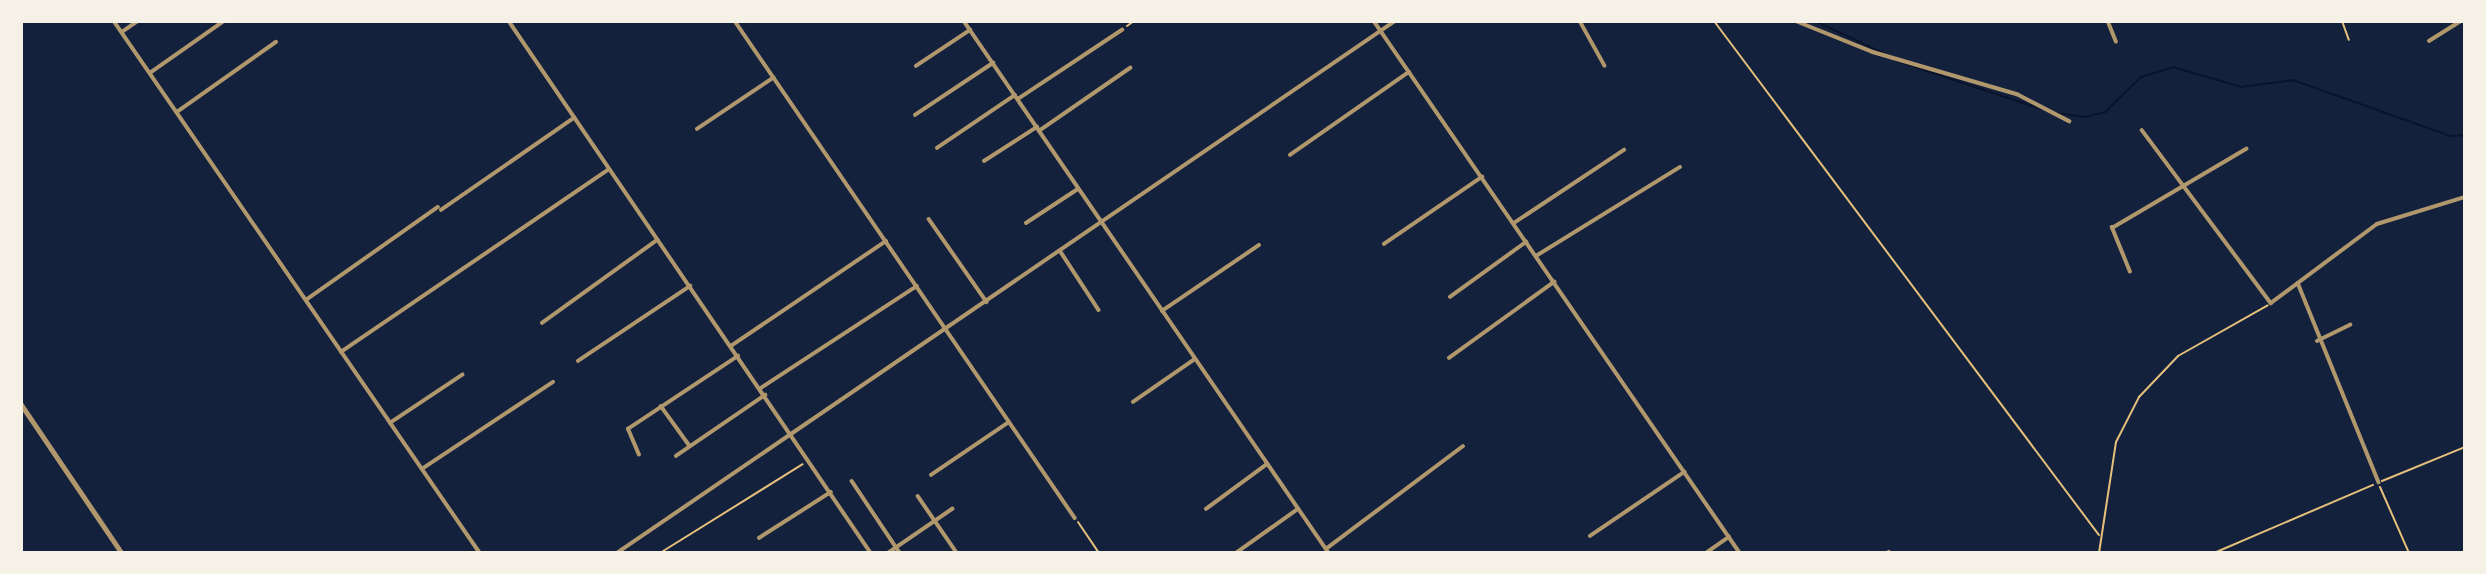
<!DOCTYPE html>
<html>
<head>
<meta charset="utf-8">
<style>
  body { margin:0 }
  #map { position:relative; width:2486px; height:574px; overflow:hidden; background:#14213d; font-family:"Work Sans",sans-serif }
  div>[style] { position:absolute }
  .stream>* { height:2px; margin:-1px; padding:0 1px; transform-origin:1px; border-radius:1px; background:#0b132b }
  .path>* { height:2px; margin:-1px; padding:0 1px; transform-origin:1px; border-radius:1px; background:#e5c07b }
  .minor>* { height:3.5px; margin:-1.75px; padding:0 1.75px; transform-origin:1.75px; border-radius:1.75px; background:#b1986c }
  .tertiary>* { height:4.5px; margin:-2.25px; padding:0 2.25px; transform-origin:2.25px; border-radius:2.25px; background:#b1986c }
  span { translate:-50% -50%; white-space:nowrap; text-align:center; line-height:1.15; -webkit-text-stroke:7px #f6f1e7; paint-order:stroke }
  .frame { position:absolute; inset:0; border:23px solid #f6f1e7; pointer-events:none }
</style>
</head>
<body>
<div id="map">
  <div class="stream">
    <i style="left:1815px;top:21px;width:75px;rotate:25.2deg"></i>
    <i style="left:1897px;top:61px;width:152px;rotate:18.4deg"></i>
    <i style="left:2056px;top:113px;width:29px;rotate:8deg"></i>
    <i style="left:2085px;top:117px;width:21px;rotate:-14deg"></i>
    <i style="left:2105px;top:112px;width:50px;rotate:-44.2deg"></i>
    <i style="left:2141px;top:77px;width:34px;rotate:-17deg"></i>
    <i style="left:2173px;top:67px;width:71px;rotate:16.4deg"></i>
    <i style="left:2241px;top:87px;width:52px;rotate:-7.7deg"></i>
    <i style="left:2293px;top:80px;width:167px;rotate:19.6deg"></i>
    <i style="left:2450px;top:136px;width:15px;rotate:-4deg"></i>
  </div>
  <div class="path">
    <i style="left:1714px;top:21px;width:642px;rotate:53.17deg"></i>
    <i style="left:2342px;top:21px;width:20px;rotate:70deg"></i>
    <i style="left:1127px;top:26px;width:9px;rotate:-36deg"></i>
    <i style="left:2382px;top:481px;width:90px;rotate:-22.3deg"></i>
    <i style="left:2380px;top:487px;width:72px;rotate:66.3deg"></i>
    <i style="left:1078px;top:522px;width:37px;rotate:56deg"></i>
    <i style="left:660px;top:553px;width:168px;rotate:-31.9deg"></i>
    <i style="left:2099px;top:553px;width:112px;rotate:-81.3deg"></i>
    <i style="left:2116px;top:442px;width:51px;rotate:-62.9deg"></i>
    <i style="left:2139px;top:397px;width:57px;rotate:-46.4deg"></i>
    <i style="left:2178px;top:356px;width:103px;rotate:-29.5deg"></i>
    <i style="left:2214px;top:553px;width:173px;rotate:-23.2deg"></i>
  </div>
  <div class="minor">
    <i style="left:114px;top:21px;width:646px;rotate:55.47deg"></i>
    <i style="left:509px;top:21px;width:643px;rotate:55.77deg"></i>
    <i style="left:735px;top:21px;width:602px;rotate:55.62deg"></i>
    <i style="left:964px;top:21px;width:645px;rotate:55.55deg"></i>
    <i style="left:1374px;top:21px;width:646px;rotate:55.47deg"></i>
    <i style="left:1580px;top:21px;width:51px;rotate:60.9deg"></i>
    <i style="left:1796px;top:21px;width:83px;rotate:21.9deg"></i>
    <i style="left:1873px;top:52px;width:150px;rotate:16.3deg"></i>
    <i style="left:2017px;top:94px;width:59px;rotate:27.4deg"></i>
    <i style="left:2108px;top:21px;width:22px;rotate:68deg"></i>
    <i style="left:122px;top:32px;width:19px;rotate:-35deg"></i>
    <i style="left:2429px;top:41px;width:38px;rotate:-32deg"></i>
    <i style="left:916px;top:66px;width:65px;rotate:-33.7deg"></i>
    <i style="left:150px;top:73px;width:90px;rotate:-35.1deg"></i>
    <i style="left:1018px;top:99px;width:125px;rotate:-33.6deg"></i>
    <i style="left:177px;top:112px;width:121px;rotate:-35.3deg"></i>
    <i style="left:915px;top:115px;width:94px;rotate:-33.7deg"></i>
    <i style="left:697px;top:129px;width:92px;rotate:-33.9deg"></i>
    <i style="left:2142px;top:130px;width:216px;rotate:53.3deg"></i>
    <i style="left:2271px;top:303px;width:132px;rotate:-36.7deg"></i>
    <i style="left:2377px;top:224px;width:92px;rotate:-17.1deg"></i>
    <i style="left:1039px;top:131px;width:111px;rotate:-34.7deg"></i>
    <i style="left:937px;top:148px;width:94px;rotate:-34.2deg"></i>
    <i style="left:1290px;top:155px;width:145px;rotate:-34.9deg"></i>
    <i style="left:984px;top:161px;width:63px;rotate:-32.7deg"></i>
    <i style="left:441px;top:210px;width:162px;rotate:-34.7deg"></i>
    <i style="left:929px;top:219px;width:101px;rotate:55.1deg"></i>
    <i style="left:1026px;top:223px;width:62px;rotate:-33.2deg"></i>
    <i style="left:1514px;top:223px;width:132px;rotate:-33.6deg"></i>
    <i style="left:1384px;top:244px;width:119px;rotate:-34.4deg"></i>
    <i style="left:1061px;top:252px;width:69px;rotate:56.8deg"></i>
    <i style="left:1536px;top:256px;width:169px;rotate:-31.7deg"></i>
    <i style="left:2130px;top:272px;width:48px;rotate:-112.2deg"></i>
    <i style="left:2112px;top:228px;width:156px;rotate:-30.5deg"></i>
    <i style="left:2298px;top:283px;width:215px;rotate:67.9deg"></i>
    <i style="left:1450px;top:297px;width:94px;rotate:-35.9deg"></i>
    <i style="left:306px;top:300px;width:161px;rotate:-35.2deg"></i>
    <i style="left:1162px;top:311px;width:117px;rotate:-34.2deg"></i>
    <i style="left:542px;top:323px;width:142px;rotate:-35.8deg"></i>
    <i style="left:2317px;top:341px;width:37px;rotate:-26deg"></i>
    <i style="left:731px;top:346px;width:187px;rotate:-34.1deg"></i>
    <i style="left:341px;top:352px;width:323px;rotate:-34.3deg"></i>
    <i style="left:1449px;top:358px;width:130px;rotate:-35.9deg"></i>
    <i style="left:578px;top:361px;width:135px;rotate:-33.8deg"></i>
    <i style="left:761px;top:388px;width:186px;rotate:-33.2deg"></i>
    <i style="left:1133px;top:402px;width:75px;rotate:-34.7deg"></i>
    <i style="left:661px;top:406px;width:49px;rotate:54.1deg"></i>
    <i style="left:390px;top:423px;width:87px;rotate:-33.7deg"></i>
    <i style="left:639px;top:455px;width:28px;rotate:-113deg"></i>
    <i style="left:628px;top:429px;width:132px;rotate:-33.6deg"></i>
    <i style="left:676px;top:456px;width:108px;rotate:-34.4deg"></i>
    <i style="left:422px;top:469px;width:157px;rotate:-33.6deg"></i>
    <i style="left:931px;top:475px;width:94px;rotate:-34.2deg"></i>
    <i style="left:852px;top:481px;width:87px;rotate:56.3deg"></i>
    <i style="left:918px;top:496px;width:69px;rotate:55.6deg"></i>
    <i style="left:1206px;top:509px;width:76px;rotate:-36.4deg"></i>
    <i style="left:1590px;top:536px;width:114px;rotate:-34.2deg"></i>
    <i style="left:759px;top:538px;width:85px;rotate:-32.6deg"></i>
    <i style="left:1326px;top:549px;width:171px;rotate:-36.9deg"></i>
    <i style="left:617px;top:553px;width:943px;rotate:-34.36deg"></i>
    <i style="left:888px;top:553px;width:78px;rotate:-34.5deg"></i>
    <i style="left:1236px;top:553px;width:76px;rotate:-35.4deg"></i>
    <i style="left:1706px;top:553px;width:28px;rotate:-35deg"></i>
    <i style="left:1887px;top:553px;width:2px;rotate:-27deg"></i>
  </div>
  <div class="tertiary">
    <i style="left:21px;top:404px;width:180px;rotate:55.9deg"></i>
  </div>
  <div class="frame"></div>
</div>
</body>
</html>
